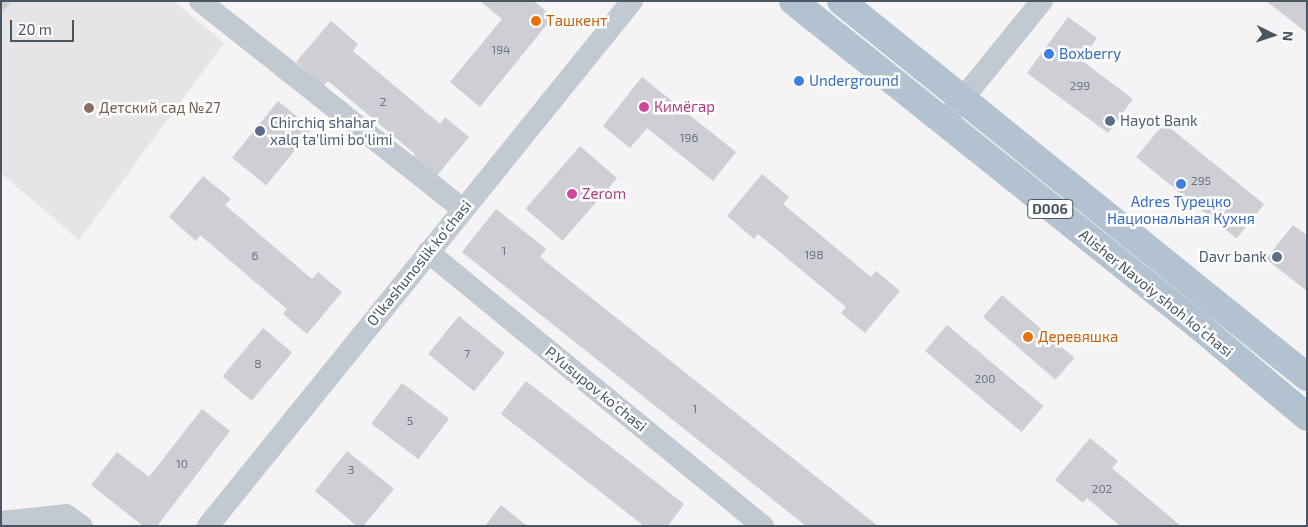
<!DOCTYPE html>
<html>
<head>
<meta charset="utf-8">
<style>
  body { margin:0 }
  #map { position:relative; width:1308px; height:527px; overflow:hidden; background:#f5f3f3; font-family:"Exo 2",sans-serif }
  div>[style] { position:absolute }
  .education>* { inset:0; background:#e6e4e5 }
  .building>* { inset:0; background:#cdcfd5; transform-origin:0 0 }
  .minor>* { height:22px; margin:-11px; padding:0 11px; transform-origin:11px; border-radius:11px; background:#c1cad2 }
  .major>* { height:28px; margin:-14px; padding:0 14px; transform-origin:14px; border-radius:14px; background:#b3c2d1 }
  .dots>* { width:14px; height:14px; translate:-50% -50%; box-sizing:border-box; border:2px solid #fff; border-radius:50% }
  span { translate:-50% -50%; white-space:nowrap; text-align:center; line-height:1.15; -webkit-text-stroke:5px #fff; paint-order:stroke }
  .number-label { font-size:12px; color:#6b747e }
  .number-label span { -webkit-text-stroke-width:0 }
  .shield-label span { padding:1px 4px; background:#fff; border:1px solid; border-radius:4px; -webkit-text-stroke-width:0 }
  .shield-label { font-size:14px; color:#4a5661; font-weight:700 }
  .food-label { font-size:15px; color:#c56008 }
  .left { translate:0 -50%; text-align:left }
  .shop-label { font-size:15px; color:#366cbe }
  .hotel-label { font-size:15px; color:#b23c85 }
  .education-label { font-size:15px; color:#785e54 }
  .service-label { font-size:15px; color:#4e5e75 }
  .right { translate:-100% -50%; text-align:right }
  .street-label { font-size:15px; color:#4a5661 }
  .frame { position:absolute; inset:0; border:2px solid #4a5661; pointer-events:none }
  .north { position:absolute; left:1248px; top:10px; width:50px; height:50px; -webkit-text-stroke:4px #fff; paint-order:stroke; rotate:94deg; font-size:14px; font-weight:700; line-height:20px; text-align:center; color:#4a5661 }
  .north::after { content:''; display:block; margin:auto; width:18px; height:22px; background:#4a5661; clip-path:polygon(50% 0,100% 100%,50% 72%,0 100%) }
  .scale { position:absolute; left:10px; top:20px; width:64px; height:22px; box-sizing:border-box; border:2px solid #4a5661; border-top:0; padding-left:6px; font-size:15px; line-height:18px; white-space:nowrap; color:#4a5661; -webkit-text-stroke:4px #fff; paint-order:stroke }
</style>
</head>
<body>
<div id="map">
  <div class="education">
    <i style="clip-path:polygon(1px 1px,174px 1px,224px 43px,79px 240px,1px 173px)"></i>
  </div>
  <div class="building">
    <i style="clip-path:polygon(1px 1px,12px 1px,1px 13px)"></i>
    <i style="clip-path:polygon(480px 1px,534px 1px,553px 17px,480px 107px,450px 82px,502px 19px)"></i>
    <i style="clip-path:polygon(1266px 1px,1307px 1px,1307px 33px)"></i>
    <i style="clip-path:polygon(1068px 17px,1097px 38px,1081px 60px,1133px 99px,1108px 133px,1027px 73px)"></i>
    <i style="clip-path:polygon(331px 21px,358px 44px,353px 51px,440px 124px,445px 117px,469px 137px,434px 179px,410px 159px,415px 154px,328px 81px,323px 86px,296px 62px)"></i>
    <i style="clip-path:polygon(642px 77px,736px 152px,713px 181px,647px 128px,630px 148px,603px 126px)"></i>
    <i style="left:278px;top:101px;width:44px;height:73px;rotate:39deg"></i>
    <i style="left:1164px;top:123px;width:129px;height:44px;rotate:39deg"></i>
    <i style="left:580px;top:146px;width:49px;height:83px;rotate:41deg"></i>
    <i style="clip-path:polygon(762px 174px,789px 197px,783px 204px,871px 277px,876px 271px,900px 291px,865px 333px,841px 313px,846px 307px,758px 234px,754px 239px,727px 216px)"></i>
    <i style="clip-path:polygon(203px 176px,231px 199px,225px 205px,312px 279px,318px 272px,342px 292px,307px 334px,283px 314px,287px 309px,200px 235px,196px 241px,169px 217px)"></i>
    <i style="clip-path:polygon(496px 209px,546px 249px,540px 257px,878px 526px,806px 526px,462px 252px)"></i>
    <i style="clip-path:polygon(1293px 225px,1307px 235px,1307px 291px,1266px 259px)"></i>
    <i style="left:1002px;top:295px;width:96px;height:29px;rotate:41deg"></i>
    <i style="left:459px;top:316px;width:59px;height:49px;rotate:39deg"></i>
    <i style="left:947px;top:325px;width:126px;height:34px;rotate:40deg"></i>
    <i style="left:263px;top:328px;width:38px;height:63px;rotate:40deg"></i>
    <i style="clip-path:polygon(526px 381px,684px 504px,668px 526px,644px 526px,501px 414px)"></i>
    <i style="left:402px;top:383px;width:59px;height:51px;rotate:37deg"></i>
    <i style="clip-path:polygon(202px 409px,230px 431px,157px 526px,143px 526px,91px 485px,117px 452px,149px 477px)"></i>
    <i style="clip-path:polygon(1090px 438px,1118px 461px,1112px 468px,1181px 526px,1120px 526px,1087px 498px,1083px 503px,1055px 480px)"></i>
    <i style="clip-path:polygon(347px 451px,394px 489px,363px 526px,357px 526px,315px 491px)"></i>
    <i style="clip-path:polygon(501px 505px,527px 526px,485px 526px)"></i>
  </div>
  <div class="minor">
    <i style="left:200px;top:1px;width:335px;rotate:38.4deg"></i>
    <i style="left:942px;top:124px;width:159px;rotate:-50.9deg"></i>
    <i style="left:428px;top:252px;width:433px;rotate:39.3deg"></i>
    <i style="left:1px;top:522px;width:65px;rotate:-6.1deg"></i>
    <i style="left:66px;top:515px;width:19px;rotate:35deg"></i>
    <i style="left:208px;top:526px;width:675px;rotate:-51.07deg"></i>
  </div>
  <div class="major">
    <i style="left:793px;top:1px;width:520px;rotate:38.68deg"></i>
    <i style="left:1199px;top:326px;width:141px;rotate:40.1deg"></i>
    <i style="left:841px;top:1px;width:599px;rotate:38.9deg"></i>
  </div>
  <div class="dots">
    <i style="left:536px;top:21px;background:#e8710a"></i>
    <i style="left:1049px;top:54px;background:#3f7fe0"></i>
    <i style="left:799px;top:81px;background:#3f7fe0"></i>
    <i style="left:644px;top:107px;background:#d1479c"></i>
    <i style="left:89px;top:108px;background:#8d6e63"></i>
    <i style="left:1110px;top:121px;background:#5c6f8a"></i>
    <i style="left:260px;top:131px;background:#5c6f8a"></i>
    <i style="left:1181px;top:184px;background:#3f7fe0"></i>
    <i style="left:572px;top:194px;background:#d1479c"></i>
    <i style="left:1277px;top:257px;background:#5c6f8a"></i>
    <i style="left:1028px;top:337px;background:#e8710a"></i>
  </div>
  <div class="number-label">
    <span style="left:501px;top:50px">194</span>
    <span style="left:1080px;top:86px">299</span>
    <span style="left:383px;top:102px">2</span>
    <span style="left:689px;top:138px">196</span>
    <span style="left:1201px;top:181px">295</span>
    <span style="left:504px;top:251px">1</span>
    <span style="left:814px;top:255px">198</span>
    <span style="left:255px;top:256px">6</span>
    <span style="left:467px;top:354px">7</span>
    <span style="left:258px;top:364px">8</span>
    <span style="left:985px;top:379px">200</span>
    <span style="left:695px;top:409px">1</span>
    <span style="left:410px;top:421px">5</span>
    <span style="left:182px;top:464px">10</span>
    <span style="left:351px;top:470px">3</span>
    <span style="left:1102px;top:489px">202</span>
  </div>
  <div class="shield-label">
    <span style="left:1050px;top:209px">D006</span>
  </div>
  <div class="food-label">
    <span class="left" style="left:546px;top:21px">Ташкент</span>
    <span class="left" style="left:1038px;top:337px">Деревяшка</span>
  </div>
  <div class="shop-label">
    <span class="left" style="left:1059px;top:54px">Boxberry</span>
    <span class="left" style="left:809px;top:81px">Underground</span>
    <span style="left:1181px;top:210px">Adres Турецко<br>Национальная Кухня</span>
  </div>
  <div class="hotel-label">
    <span class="left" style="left:654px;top:107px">Кимёгар</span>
    <span class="left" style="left:582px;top:194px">Zerom</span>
  </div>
  <div class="education-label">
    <span class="left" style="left:99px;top:108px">Детский сад №27</span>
  </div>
  <div class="service-label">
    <span class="left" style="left:1120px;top:121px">Hayot Bank</span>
    <span class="left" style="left:270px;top:131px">Chirchiq shahar<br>xalq ta'limi bo'limi</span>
    <span class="right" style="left:1267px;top:257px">Davr bank</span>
  </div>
  <div class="street-label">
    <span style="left:419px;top:263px;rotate:-51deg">O‘lkashunoslik ko‘chasi</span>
    <span style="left:1156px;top:293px;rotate:39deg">Alisher Navoiy shoh koʻchasi</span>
    <span style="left:596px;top:389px;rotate:39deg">P.Yusupov ko'chasi</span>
  </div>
  <div class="frame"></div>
  <div class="north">N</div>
  <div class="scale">20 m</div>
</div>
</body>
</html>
